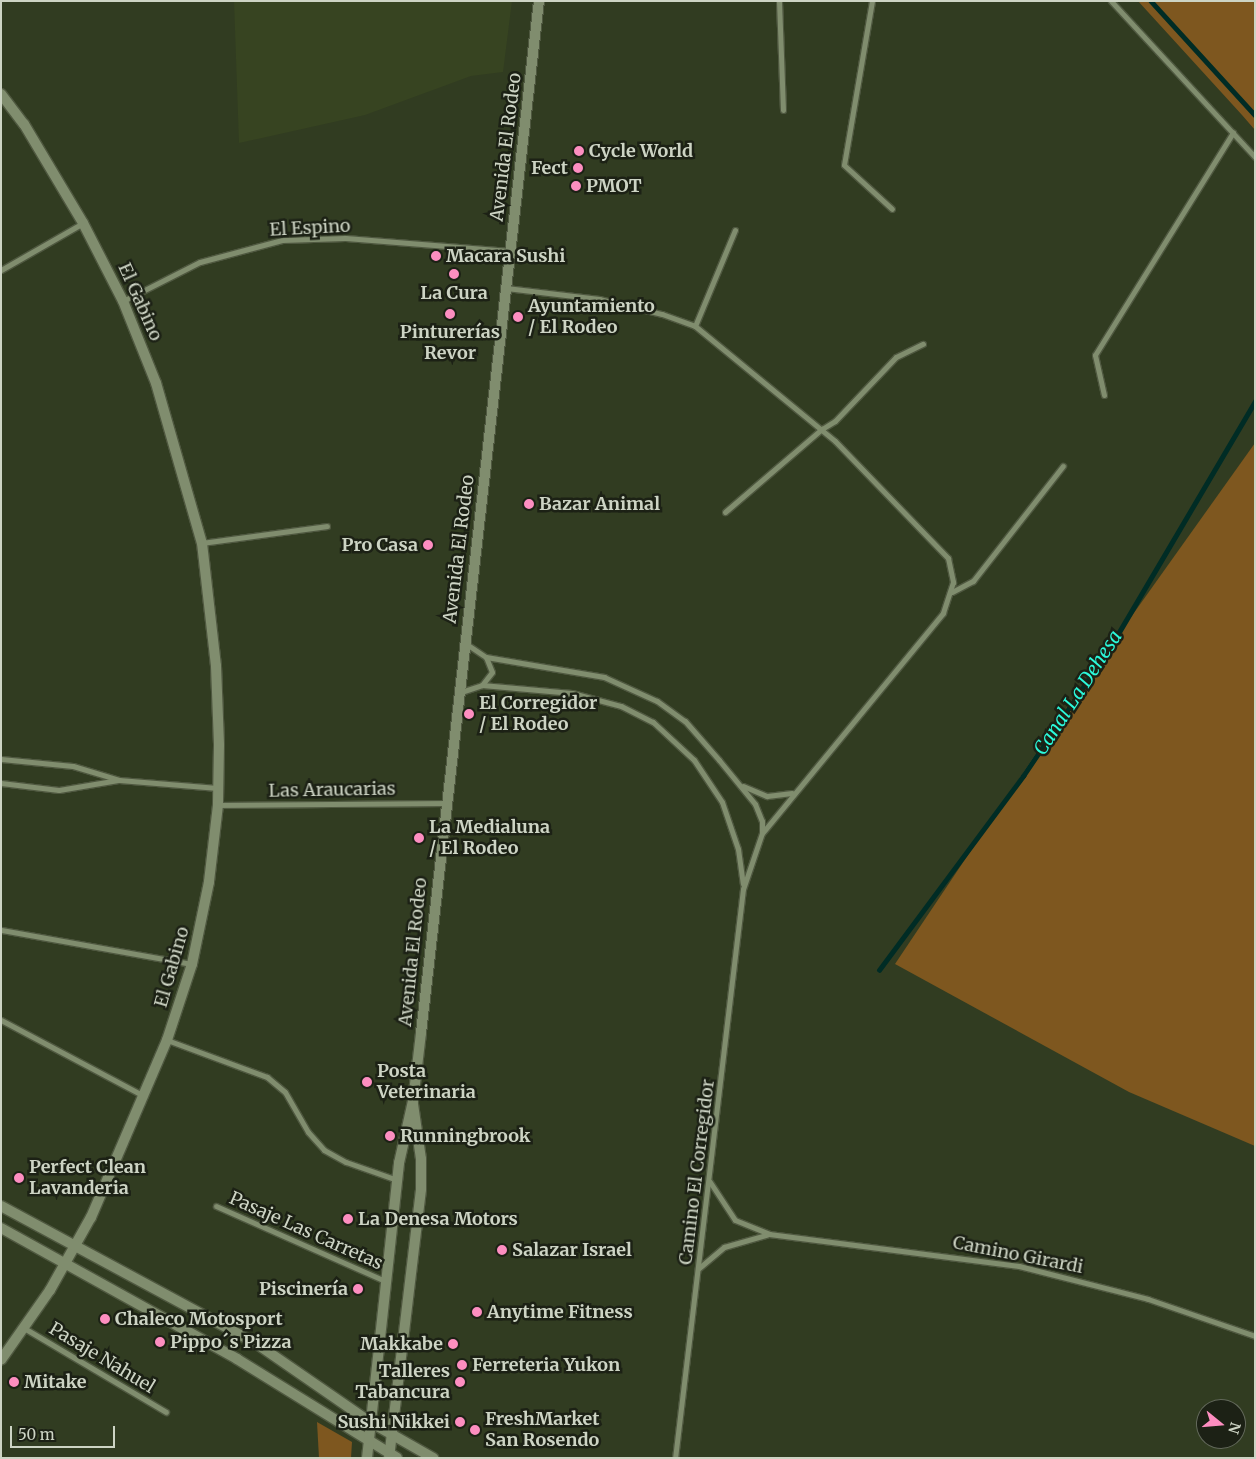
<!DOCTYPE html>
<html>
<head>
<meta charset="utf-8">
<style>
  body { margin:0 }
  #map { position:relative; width:1256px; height:1459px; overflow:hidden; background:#313c21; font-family:Merriweather,serif }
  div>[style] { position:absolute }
  .built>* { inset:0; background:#374421 }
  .green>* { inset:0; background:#7e571f }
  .stream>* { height:4.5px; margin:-2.25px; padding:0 2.25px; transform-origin:2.25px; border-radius:2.25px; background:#002c25 }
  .roads { filter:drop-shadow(1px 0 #4f5840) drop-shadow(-1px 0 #4f5840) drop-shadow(0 1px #4f5840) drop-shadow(0 -1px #4f5840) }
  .street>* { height:5px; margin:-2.5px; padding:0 2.5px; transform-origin:2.5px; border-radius:2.5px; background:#808d6e }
  .secondary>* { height:10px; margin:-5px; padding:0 5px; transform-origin:5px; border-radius:5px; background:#808d6e }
  .dots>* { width:14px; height:14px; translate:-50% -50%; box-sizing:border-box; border:2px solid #1c2115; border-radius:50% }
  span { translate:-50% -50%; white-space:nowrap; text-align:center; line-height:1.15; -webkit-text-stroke:5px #1c2115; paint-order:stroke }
  .street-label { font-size:18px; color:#cdd4c4 }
  .poi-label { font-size:18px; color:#cdd4c4; font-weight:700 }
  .left { translate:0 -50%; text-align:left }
  .right { translate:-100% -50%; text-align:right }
  .water-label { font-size:19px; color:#2bf9db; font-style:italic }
  .frame { position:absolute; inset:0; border:2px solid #cdd4c4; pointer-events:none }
  .north { position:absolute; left:1196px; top:1399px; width:50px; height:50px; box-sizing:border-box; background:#1c2115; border:1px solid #63695b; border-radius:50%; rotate:107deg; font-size:14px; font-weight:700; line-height:20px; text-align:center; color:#cdd4c4 }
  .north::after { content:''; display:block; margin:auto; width:18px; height:22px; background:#fd8ec0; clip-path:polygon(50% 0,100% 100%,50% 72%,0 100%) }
  .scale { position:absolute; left:10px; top:1426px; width:105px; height:22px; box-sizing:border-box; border:2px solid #cdd4c4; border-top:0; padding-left:6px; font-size:15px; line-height:18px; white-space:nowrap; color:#cdd4c4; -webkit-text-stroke:4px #1c2115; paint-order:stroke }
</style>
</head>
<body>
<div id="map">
  <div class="built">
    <i style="clip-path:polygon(234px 1px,512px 1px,503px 72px,471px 76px,365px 115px,239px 143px)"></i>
  </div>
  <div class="green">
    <i style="clip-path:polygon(1138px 1px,1255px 1px,1255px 130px,1242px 115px)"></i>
    <i style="clip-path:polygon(1255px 443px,1255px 1146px,1129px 1092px,895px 964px,1069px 704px)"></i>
    <i style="clip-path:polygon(317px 1422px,352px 1442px,351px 1458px,319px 1458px)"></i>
  </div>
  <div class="stream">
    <i style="left:1151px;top:1px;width:154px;rotate:47.6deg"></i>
    <i style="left:879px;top:970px;width:242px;rotate:-53.4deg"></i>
    <i style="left:1023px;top:776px;width:159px;rotate:-56deg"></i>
    <i style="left:1112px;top:644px;width:282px;rotate:-59.5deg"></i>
  </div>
  <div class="roads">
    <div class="street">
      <i style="left:779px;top:1px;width:109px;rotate:87.9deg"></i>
      <i style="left:872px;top:1px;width:166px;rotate:99.7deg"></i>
      <i style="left:844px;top:165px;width:65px;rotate:42.5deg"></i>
      <i style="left:1111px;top:1px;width:212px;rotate:47.3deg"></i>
      <i style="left:1px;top:270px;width:95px;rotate:-29.8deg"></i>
      <i style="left:506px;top:288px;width:94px;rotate:6.7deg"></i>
      <i style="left:599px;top:299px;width:65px;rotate:13.4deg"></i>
      <i style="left:662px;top:314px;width:35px;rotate:20deg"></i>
      <i style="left:695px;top:326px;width:181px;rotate:39.4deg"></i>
      <i style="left:835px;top:441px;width:163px;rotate:46deg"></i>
      <i style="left:948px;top:558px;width:25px;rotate:78deg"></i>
      <i style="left:953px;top:582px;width:33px;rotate:108deg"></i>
      <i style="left:943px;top:613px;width:283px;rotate:129.4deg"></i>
      <i style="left:123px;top:301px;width:86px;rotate:-26.9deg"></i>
      <i style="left:200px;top:262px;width:85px;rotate:-15deg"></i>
      <i style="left:282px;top:240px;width:63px;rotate:-1.8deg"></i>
      <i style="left:345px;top:238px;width:166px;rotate:4.5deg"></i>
      <i style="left:695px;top:326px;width:104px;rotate:-67.4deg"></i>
      <i style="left:1104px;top:395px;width:41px;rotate:-102.7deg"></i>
      <i style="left:1095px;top:355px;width:262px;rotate:-58.2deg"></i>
      <i style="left:725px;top:512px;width:128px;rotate:-40.6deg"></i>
      <i style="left:822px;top:429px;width:15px;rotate:-32deg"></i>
      <i style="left:835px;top:421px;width:88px;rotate:-46.4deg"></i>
      <i style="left:896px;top:357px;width:30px;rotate:-26deg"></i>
      <i style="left:202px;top:543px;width:126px;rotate:-7.7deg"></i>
      <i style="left:952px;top:592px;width:24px;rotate:-28deg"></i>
      <i style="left:973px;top:581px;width:146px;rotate:-52deg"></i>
      <i style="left:465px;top:643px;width:25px;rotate:34deg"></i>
      <i style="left:486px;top:657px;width:120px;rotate:9.6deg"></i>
      <i style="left:604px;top:677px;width:58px;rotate:24.4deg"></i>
      <i style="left:657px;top:701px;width:34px;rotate:36deg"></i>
      <i style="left:685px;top:721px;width:52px;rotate:48.9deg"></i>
      <i style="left:719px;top:760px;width:57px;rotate:50.7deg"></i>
      <i style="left:755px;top:804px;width:18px;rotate:68deg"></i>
      <i style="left:762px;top:821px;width:12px;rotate:90deg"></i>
      <i style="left:762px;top:833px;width:59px;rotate:108.7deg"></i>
      <i style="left:743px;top:889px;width:573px;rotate:96.81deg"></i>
      <i style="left:482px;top:685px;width:16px;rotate:-52deg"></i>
      <i style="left:492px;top:672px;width:16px;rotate:-112deg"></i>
      <i style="left:461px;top:692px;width:22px;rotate:-18deg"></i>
      <i style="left:482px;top:685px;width:90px;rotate:5.1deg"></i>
      <i style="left:572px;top:693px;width:51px;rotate:14.9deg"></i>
      <i style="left:621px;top:706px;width:36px;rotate:27deg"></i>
      <i style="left:653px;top:722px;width:56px;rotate:42.8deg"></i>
      <i style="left:694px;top:760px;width:50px;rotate:56.3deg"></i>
      <i style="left:722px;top:802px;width:50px;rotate:71.2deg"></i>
      <i style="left:738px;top:849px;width:35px;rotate:82deg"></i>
      <i style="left:1px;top:759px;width:72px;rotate:5.6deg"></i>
      <i style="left:73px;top:766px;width:48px;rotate:16.9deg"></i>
      <i style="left:119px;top:780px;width:99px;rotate:4.6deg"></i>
      <i style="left:1px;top:783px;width:58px;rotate:6.9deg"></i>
      <i style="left:59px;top:790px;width:60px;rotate:-9.6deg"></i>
      <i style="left:743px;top:786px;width:26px;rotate:23deg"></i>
      <i style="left:767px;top:796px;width:25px;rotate:-7deg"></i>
      <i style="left:218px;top:805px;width:228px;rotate:-0.5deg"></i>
      <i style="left:1px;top:930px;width:194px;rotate:10.1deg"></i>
      <i style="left:1px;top:1020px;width:162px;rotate:28deg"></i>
      <i style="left:167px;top:1040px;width:107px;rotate:20.3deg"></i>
      <i style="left:267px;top:1077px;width:23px;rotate:40deg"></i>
      <i style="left:285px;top:1092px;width:46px;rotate:60.1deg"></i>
      <i style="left:308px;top:1132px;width:24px;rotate:48deg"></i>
      <i style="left:324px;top:1150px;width:25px;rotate:29deg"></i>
      <i style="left:346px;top:1162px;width:54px;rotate:19.4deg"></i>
      <i style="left:710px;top:1182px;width:45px;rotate:56.7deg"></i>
      <i style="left:735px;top:1220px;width:37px;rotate:22deg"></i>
      <i style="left:769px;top:1234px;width:252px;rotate:7.3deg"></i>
      <i style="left:1019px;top:1266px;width:133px;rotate:14.3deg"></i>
      <i style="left:1148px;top:1299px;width:113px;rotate:19.1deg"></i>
      <i style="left:216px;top:1206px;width:185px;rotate:23.9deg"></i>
      <i style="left:699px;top:1268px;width:33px;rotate:-40deg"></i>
      <i style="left:724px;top:1247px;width:44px;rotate:-15.9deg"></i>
      <i style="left:24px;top:1328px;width:165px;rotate:30.6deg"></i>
    </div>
    <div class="secondary">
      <i style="left:1px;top:94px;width:38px;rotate:53deg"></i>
      <i style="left:24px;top:124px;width:115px;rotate:59.2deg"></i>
      <i style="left:83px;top:223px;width:88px;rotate:62.9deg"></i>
      <i style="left:123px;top:301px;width:88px;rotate:68.1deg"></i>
      <i style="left:156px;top:383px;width:166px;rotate:74deg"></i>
      <i style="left:202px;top:543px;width:124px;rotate:83.5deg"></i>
      <i style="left:216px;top:666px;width:79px;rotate:87.8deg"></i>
      <i style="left:219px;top:745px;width:60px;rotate:91deg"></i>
      <i style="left:218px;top:805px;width:78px;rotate:96.7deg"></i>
      <i style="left:209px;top:882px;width:84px;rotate:101.7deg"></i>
      <i style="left:192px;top:964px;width:80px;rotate:108.2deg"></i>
      <i style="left:167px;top:1040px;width:193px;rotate:113.2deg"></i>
      <i style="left:91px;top:1217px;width:84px;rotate:119.3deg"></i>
      <i style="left:50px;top:1290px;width:85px;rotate:125deg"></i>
      <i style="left:1px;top:1206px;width:287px;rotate:28.3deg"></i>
      <i style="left:254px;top:1342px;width:141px;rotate:34.6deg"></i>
      <i style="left:370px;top:1422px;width:73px;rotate:29.7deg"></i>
      <i style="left:1px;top:1228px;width:270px;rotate:29deg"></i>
      <i style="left:237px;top:1359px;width:188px;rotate:31.7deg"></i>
      <i style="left:367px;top:1458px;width:297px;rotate:-83.8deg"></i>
      <i style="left:399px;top:1163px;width:64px;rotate:-77.3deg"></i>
      <i style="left:413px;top:1101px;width:68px;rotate:-83.3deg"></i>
      <i style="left:421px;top:1033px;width:1039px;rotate:-83.48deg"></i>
      <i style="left:389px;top:1458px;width:271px;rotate:-83.2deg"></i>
      <i style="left:421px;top:1189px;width:30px;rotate:-90deg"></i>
      <i style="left:421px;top:1159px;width:56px;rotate:-98.3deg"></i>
    </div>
  </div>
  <div class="dots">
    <i style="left:579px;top:151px;background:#fd8ec0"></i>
    <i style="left:578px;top:168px;background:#fd8ec0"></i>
    <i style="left:576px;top:186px;background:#fd8ec0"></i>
    <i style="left:436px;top:256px;background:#fd8ec0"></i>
    <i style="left:454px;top:274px;background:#fd8ec0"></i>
    <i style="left:450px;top:314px;background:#fd8ec0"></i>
    <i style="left:518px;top:317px;background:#fd8ec0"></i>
    <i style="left:529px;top:504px;background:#fd8ec0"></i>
    <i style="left:428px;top:545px;background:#fd8ec0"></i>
    <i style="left:469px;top:714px;background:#fd8ec0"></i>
    <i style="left:419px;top:838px;background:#fd8ec0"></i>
    <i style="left:367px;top:1082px;background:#fd8ec0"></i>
    <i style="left:390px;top:1136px;background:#fd8ec0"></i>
    <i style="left:19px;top:1178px;background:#fd8ec0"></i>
    <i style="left:348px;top:1219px;background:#fd8ec0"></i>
    <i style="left:502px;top:1250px;background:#fd8ec0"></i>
    <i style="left:358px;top:1289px;background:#fd8ec0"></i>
    <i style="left:477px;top:1312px;background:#fd8ec0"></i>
    <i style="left:105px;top:1319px;background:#fd8ec0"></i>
    <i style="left:160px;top:1342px;background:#fd8ec0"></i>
    <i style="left:453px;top:1344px;background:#fd8ec0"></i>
    <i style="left:462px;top:1365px;background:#fd8ec0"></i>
    <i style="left:14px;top:1382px;background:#fd8ec0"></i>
    <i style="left:460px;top:1382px;background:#fd8ec0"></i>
    <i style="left:460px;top:1422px;background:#fd8ec0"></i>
    <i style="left:475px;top:1430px;background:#fd8ec0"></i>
  </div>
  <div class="street-label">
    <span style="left:506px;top:147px;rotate:-83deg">Avenida El Rodeo</span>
    <span style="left:310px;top:228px;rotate:-3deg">El Espino</span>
    <span style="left:140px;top:302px;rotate:66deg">El Gabino</span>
    <span style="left:459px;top:549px;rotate:-83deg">Avenida El Rodeo</span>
    <span style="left:332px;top:790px;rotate:-1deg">Las Araucarias</span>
    <span style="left:413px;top:952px;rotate:-84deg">Avenida El Rodeo</span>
    <span style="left:172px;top:967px;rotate:-74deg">El Gabino</span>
    <span style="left:697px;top:1172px;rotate:-83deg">Camino El Corregidor</span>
    <span style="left:306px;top:1231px;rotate:24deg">Pasaje Las Carretas</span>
    <span style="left:1018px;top:1255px;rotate:11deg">Camino Girardi</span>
    <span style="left:102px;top:1358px;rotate:31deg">Pasaje Nahuel</span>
  </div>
  <div class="poi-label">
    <span class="left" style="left:589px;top:151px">Cycle World</span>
    <span class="right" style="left:568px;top:168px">Fect</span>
    <span class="left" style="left:586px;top:186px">PMOT</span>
    <span class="left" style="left:446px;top:256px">Macara Sushi</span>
    <span style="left:454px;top:293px">La Cura</span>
    <span class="left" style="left:528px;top:317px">Ayuntamiento<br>/ El Rodeo</span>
    <span style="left:450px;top:343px">Pinturerías<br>Revor</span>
    <span class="left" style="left:539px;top:504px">Bazar Animal</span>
    <span class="right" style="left:418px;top:545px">Pro Casa</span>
    <span class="left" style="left:479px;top:714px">El Corregidor<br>/ El Rodeo</span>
    <span class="left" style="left:429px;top:838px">La Medialuna<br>/ El Rodeo</span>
    <span class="left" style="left:377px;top:1082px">Posta<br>Veterinaria</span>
    <span class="left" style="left:400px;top:1136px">Runningbrook</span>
    <span class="left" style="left:29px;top:1178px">Perfect Clean<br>Lavanderia</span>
    <span class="left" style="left:358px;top:1219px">La Denesa Motors</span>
    <span class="left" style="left:512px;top:1250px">Salazar Israel</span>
    <span class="right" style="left:348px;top:1289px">Piscinería</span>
    <span class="left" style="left:487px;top:1312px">Anytime Fitness</span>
    <span class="left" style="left:115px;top:1319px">Chaleco Motosport</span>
    <span class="left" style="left:170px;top:1342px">Pippo´s Pizza</span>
    <span class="right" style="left:443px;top:1344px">Makkabe</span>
    <span class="left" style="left:472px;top:1365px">Ferreteria Yukon</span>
    <span class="right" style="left:450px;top:1382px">Talleres<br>Tabancura</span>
    <span class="left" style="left:24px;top:1382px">Mitake</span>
    <span class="left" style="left:485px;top:1430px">FreshMarket<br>San Rosendo</span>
    <span class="right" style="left:450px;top:1422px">Sushi Nikkei</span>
  </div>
  <div class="water-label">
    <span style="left:1078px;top:693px;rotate:-57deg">Canal La Dehesa</span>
  </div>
  <div class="frame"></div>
  <div class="north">N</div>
  <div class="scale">50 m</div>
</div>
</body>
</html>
